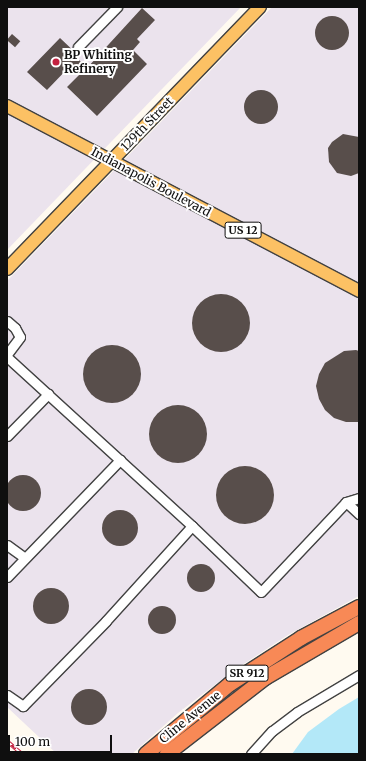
<!DOCTYPE html>
<html>
<head>
<meta charset="utf-8">
<style>
  body { margin:0 }
  #map { position:relative; width:366px; height:761px; overflow:hidden; background:#fffaf0; font-family:Merriweather,serif }
  div>[style] { position:absolute }
  .industrial>* { inset:0; background:#ebe3ed }
  .water>* { inset:0; background:#b3e8f8 }
  .building>* { inset:0; background:#584e4b; transform-origin:0 0 }
  .round { border-radius:50% }
  .roads { filter:drop-shadow(1px 0 #424242) drop-shadow(-1px 0 #424242) drop-shadow(0 1px #424242) drop-shadow(0 -1px #424242) }
  .minor>* { height:9px; margin:-4.5px; padding:0 4.5px; transform-origin:4.5px; border-radius:4.5px; background:#fff }
  .major>* { height:12px; margin:-6px; padding:0 6px; transform-origin:6px; border-radius:6px; background:#fcc164 }
  .highway>* { height:14px; margin:-7px; padding:0 7px; transform-origin:7px; border-radius:7px; background:#f88956 }
  .rail>* { height:3.5px; margin-top:-1.75px; transform-origin:0; background:repeating-linear-gradient(90deg,#fff 0 6px,#c32240 0 12px); box-sizing:border-box; border-block:1px solid #c32240 }
  .dots>* { width:11px; height:11px; translate:-50% -50%; box-sizing:border-box; border:2px solid #fff; border-radius:50% }
  span { translate:-50% -50%; white-space:nowrap; text-align:center; line-height:1.15; -webkit-text-stroke:4px #fff; paint-order:stroke }
  .shield-label span { padding:1px 3px; background:#fff; border:1px solid; border-radius:3px; -webkit-text-stroke-width:0 }
  .shield-label { font-size:11px; color:#0f0f0f; font-weight:700 }
  .poi-label { font-size:12px; color:#0f0f0f; font-weight:700 }
  .left { translate:0 -50%; text-align:left }
  .street-label { font-size:12px; color:#0f0f0f }
  .frame { position:absolute; inset:0; border:8px solid #0f0f0f; pointer-events:none }
  .scale { position:absolute; left:8px; top:735px; width:104px; height:18px; box-sizing:border-box; border:2px solid #0f0f0f; border-top:0; padding-left:5px; font-size:12px; line-height:14px; white-space:nowrap; color:#0f0f0f; -webkit-text-stroke:3px #fff; paint-order:stroke }
</style>
</head>
<body>
<div id="map">
  <div class="industrial">
    <i style="clip-path:polygon(7px 7px,241px 7px,7px 250px)"></i>
    <i style="clip-path:polygon(272px 7px,359px 7px,359px 596px,288px 635px,233px 671px,178px 713px,132px 754px,57px 754px,7px 707px,7px 281px)"></i>
  </div>
  <div class="water">
    <i style="clip-path:polygon(359px 697px,359px 754px,292px 754px,308px 732px,339px 709px)"></i>
  </div>
  <div class="building">
    <i style="clip-path:polygon(142px 8px,155px 20px,137px 39px,140px 42px,133px 50px,147px 64px,97px 116px,67px 87px,80px 74px,71px 65px,47px 90px,27px 72px,60px 38px,79px 56px,77px 58px,87px 68px)"></i>
    <i class="round" style="left:315px;top:16px;width:34px;height:34px"></i>
    <i style="left:12px;top:34px;width:11px;height:8px;rotate:41deg"></i>
    <i class="round" style="left:244px;top:90px;width:34px;height:34px"></i>
    <i style="clip-path:polygon(343px 134px,359px 137px,359px 173px,351px 176px,337px 173px,329px 162px,328px 148px,332px 142px)"></i>
    <i class="round" style="left:192px;top:294px;width:58px;height:58px"></i>
    <i class="round" style="left:83px;top:345px;width:58px;height:58px"></i>
    <i style="clip-path:polygon(356px 350px,359px 351px,359px 422px,346px 422px,334px 418px,325px 410px,319px 399px,316px 386px,319px 374px,325px 363px,344px 351px)"></i>
    <i class="round" style="left:149px;top:405px;width:58px;height:58px"></i>
    <i class="round" style="left:216px;top:466px;width:58px;height:58px"></i>
    <i class="round" style="left:5px;top:475px;width:36px;height:36px"></i>
    <i class="round" style="left:102px;top:510px;width:36px;height:36px"></i>
    <i class="round" style="left:187px;top:564px;width:28px;height:28px"></i>
    <i class="round" style="left:33px;top:588px;width:36px;height:36px"></i>
    <i class="round" style="left:148px;top:606px;width:28px;height:28px"></i>
    <i class="round" style="left:71px;top:689px;width:36px;height:36px"></i>
  </div>
  <div class="roads">
    <div class="minor">
      <i style="left:78px;top:47px;width:56px;rotate:-45.7deg"></i>
      <i style="left:7px;top:321px;width:11px;rotate:41deg"></i>
      <i style="left:15px;top:328px;width:10px;rotate:61deg"></i>
      <i style="left:20px;top:337px;width:21px;rotate:127deg"></i>
      <i style="left:7px;top:357px;width:251px;rotate:42.4deg"></i>
      <i style="left:192px;top:526px;width:128px;rotate:132.2deg"></i>
      <i style="left:106px;top:621px;width:119px;rotate:134.3deg"></i>
      <i style="left:23px;top:706px;width:19px;rotate:-145deg"></i>
      <i style="left:7px;top:436px;width:59px;rotate:-45.7deg"></i>
      <i style="left:346px;top:502px;width:14px;rotate:-17deg"></i>
      <i style="left:192px;top:526px;width:95px;rotate:43.7deg"></i>
      <i style="left:261px;top:592px;width:124px;rotate:-46.6deg"></i>
      <i style="left:346px;top:502px;width:18px;rotate:43deg"></i>
      <i style="left:7px;top:545px;width:22px;rotate:36deg"></i>
      <i style="left:7px;top:577px;width:163px;rotate:-46deg"></i>
      <i style="left:251px;top:754px;width:31px;rotate:-48deg"></i>
      <i style="left:272px;top:731px;width:31px;rotate:-37deg"></i>
      <i style="left:297px;top:712px;width:72px;rotate:-30.8deg"></i>
    </div>
    <div class="major">
      <i style="left:7px;top:106px;width:398px;rotate:27.7deg"></i>
      <i style="left:7px;top:269px;width:364px;rotate:-46deg"></i>
    </div>
    <div class="highway">
      <i style="left:146px;top:754px;width:109px;rotate:-39.8deg"></i>
      <i style="left:230px;top:684px;width:85px;rotate:-32.9deg"></i>
      <i style="left:301px;top:638px;width:66px;rotate:-28.1deg"></i>
      <i style="left:167px;top:754px;width:124px;rotate:-37.8deg"></i>
      <i style="left:265px;top:678px;width:109px;rotate:-30.3deg"></i>
    </div>
  </div>
  <div class="rail">
    <i style="left:7px;top:741px;width:20px;rotate:41deg"></i>
  </div>
  <div class="dots">
    <i style="left:56px;top:62px;background:#c32240"></i>
  </div>
  <div class="shield-label">
    <span style="left:243px;top:230px">US 12</span>
    <span style="left:247px;top:673px">SR 912</span>
  </div>
  <div class="poi-label">
    <span class="left" style="left:64px;top:62px">BP Whiting<br>Refinery</span>
  </div>
  <div class="street-label">
    <span style="left:147px;top:124px;rotate:-46deg">129th Street</span>
    <span style="left:151px;top:182px;rotate:28deg">Indianapolis Boulevard</span>
    <span style="left:190px;top:717px;rotate:-39deg">Cline Avenue</span>
  </div>
  <div class="frame"></div>
  <div class="scale">100 m</div>
</div>
</body>
</html>
